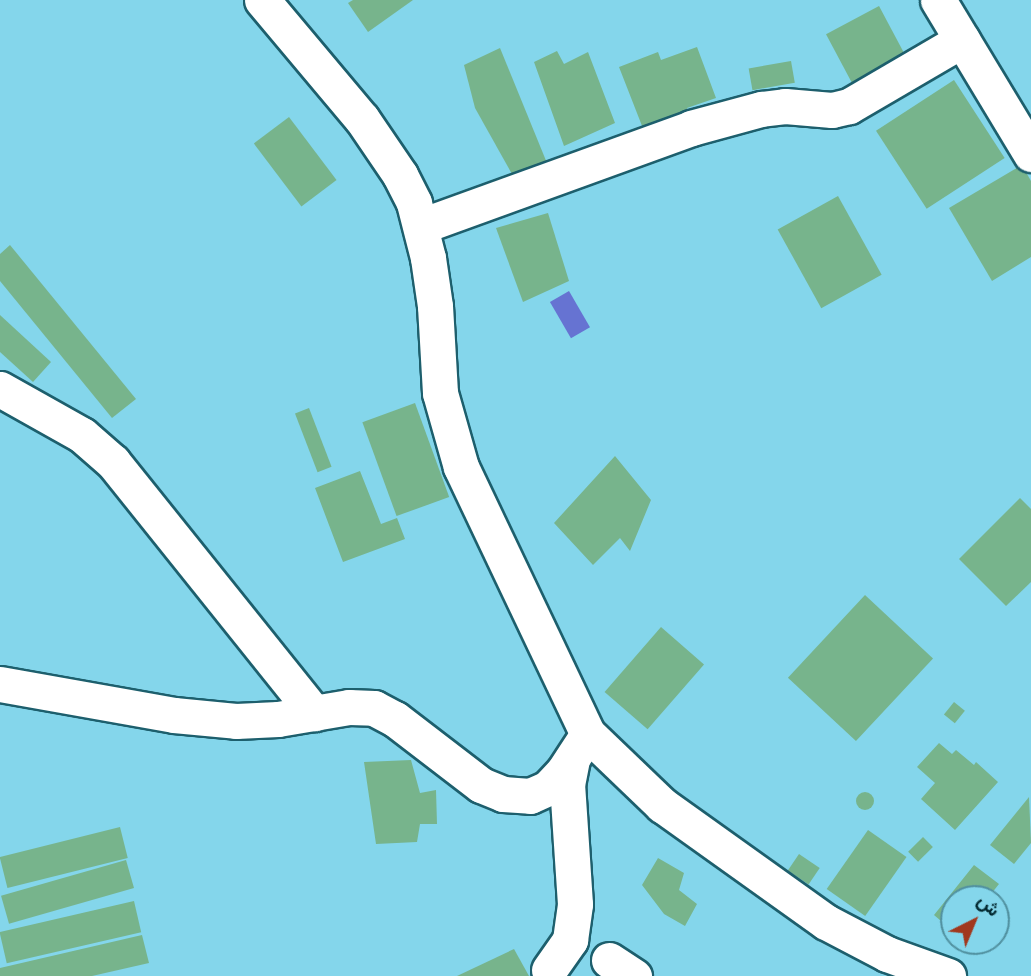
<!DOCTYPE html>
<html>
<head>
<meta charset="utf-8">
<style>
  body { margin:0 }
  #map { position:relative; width:1031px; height:976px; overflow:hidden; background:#84d6eb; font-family:Spectral,Vazirmatn,serif }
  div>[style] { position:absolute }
  .water>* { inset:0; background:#6673d2; transform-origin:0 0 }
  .building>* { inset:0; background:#77b48c; transform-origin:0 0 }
  .round { border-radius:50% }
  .roads { filter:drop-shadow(2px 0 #1d5f6d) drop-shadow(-2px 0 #1d5f6d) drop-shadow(0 2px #1d5f6d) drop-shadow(0 -2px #1d5f6d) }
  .minor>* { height:35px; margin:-17.5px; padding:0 17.5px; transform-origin:17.5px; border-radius:17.5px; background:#fff }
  span { translate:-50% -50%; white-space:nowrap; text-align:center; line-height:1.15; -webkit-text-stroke:5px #84d6eb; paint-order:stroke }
  .north { position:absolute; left:940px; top:885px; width:70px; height:70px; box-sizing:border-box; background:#84d6eb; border:2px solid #50909f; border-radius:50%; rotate:43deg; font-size:19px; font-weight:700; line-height:28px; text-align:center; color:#01262d }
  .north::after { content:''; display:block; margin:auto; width:24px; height:32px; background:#a1381e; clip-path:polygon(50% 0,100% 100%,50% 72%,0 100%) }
</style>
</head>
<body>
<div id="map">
  <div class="water">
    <i style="left:569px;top:291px;width:42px;height:22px;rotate:60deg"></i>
  </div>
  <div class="building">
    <i style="clip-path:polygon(353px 0,413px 0,368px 32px,348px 3px)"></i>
    <i style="left:879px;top:6px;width:61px;height:60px;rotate:62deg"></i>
    <i style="clip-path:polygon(697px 47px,716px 98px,687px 108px,689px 114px,644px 131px,619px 67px,658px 52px,661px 60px)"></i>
    <i style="clip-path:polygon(500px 48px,549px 168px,517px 183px,475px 108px,464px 65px)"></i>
    <i style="clip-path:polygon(557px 51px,564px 64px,588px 52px,615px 123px,564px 146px,534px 62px)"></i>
    <i style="left:791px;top:61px;width:22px;height:43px;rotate:80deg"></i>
    <i style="left:954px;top:80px;width:93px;height:93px;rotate:57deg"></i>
    <i style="left:289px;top:117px;width:79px;height:44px;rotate:53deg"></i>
    <i style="clip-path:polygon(1022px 165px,1031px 181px,1031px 257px,992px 281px,949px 208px)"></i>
    <i style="left:838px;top:196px;width:90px;height:69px;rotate:61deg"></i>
    <i style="clip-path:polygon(548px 213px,569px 281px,523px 302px,496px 228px)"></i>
    <i style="clip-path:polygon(10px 245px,136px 399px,112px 418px,0 281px,0 254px)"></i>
    <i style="clip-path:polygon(0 315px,51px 362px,33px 382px,0 352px)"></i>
    <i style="left:415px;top:403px;width:100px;height:56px;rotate:70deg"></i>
    <i style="left:309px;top:408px;width:63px;height:15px;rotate:69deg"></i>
    <i style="clip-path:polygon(615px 456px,651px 500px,630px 551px,620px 538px,593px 565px,554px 523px)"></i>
    <i style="clip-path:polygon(360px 471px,381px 524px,397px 518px,405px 539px,343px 562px,315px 488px)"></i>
    <i style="clip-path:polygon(1020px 498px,1031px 509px,1031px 582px,1006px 606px,959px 559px)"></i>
    <i style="left:865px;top:595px;width:93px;height:113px;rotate:43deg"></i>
    <i style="left:661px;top:627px;width:57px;height:86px;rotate:41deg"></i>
    <i style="left:954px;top:702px;width:14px;height:16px;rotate:39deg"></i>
    <i style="clip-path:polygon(939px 743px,952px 754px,956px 750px,974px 765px,976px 762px,998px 782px,955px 830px,921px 799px,935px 783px,917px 767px)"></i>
    <i style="clip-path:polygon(411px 760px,420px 793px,436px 790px,437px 824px,420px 824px,417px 842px,376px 844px,364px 762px)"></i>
    <i class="round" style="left:856px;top:792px;width:18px;height:18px"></i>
    <i style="clip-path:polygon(1029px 797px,1031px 843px,1014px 864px,990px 845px)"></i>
    <i style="left:120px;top:827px;width:32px;height:124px;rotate:76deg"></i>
    <i style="left:868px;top:830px;width:47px;height:72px;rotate:35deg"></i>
    <i style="left:923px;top:837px;width:14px;height:21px;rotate:45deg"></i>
    <i style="left:799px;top:854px;width:25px;height:20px;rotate:34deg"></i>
    <i style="clip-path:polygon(658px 858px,684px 873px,679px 890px,697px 904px,685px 926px,664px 914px,642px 885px)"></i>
    <i style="left:126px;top:860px;width:29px;height:130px;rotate:74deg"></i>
    <i style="clip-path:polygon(974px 865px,999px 884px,987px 899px,954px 899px,954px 932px,934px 915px)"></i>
    <i style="left:134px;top:901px;width:32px;height:138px;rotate:77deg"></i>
    <i style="clip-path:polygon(142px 935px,149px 963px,92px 976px,0 976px,0 968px)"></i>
    <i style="clip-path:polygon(514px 949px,529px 976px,457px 976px)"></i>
  </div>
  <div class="roads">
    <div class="minor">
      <i style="left:262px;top:0;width:155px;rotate:50deg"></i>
      <i style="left:362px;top:119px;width:68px;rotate:55.8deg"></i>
      <i style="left:400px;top:175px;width:31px;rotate:63deg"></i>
      <i style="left:414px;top:203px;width:57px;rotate:75.7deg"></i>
      <i style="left:428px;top:258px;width:49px;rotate:81.7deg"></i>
      <i style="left:435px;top:306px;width:87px;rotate:86.7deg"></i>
      <i style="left:440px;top:393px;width:77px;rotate:74.2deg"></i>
      <i style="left:461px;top:467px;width:296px;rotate:64.6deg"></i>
      <i style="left:588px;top:734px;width:103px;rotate:43.8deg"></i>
      <i style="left:662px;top:805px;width:201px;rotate:35.5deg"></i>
      <i style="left:826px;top:922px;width:69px;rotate:27.7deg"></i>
      <i style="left:887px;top:954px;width:65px;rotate:19.8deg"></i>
      <i style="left:938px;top:0;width:180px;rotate:58.9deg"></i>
      <i style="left:421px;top:226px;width:287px;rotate:-19.9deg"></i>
      <i style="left:691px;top:128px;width:73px;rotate:-15.2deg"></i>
      <i style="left:761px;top:109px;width:24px;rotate:-7deg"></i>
      <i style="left:785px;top:106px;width:47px;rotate:4.9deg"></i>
      <i style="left:832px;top:110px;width:17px;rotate:-13deg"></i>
      <i style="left:849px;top:106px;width:131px;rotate:-30.3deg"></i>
      <i style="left:0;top:389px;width:94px;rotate:29.3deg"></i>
      <i style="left:82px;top:435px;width:41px;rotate:41.1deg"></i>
      <i style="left:113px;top:462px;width:322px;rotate:51.3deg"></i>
      <i style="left:0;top:684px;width:177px;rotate:10.1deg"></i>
      <i style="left:174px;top:715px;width:62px;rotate:5.5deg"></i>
      <i style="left:236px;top:721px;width:42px;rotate:-2.7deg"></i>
      <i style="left:278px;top:719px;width:72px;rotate:-9.6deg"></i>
      <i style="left:349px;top:707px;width:25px;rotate:2deg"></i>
      <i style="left:374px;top:708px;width:24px;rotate:28deg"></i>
      <i style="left:395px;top:719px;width:108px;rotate:37.5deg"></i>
      <i style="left:481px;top:785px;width:24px;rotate:22deg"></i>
      <i style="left:503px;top:794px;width:27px;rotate:4deg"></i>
      <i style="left:530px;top:796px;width:20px;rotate:-24deg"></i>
      <i style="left:548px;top:788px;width:22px;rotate:-47deg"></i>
      <i style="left:563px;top:772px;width:45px;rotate:-56.7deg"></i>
      <i style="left:609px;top:960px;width:30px;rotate:33deg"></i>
      <i style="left:549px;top:970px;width:37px;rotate:-55deg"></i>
      <i style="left:570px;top:940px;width:36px;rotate:-82deg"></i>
      <i style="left:575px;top:904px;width:119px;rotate:-93.8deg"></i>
      <i style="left:567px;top:785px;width:26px;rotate:-79deg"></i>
    </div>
  </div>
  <div class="north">ش</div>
</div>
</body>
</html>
